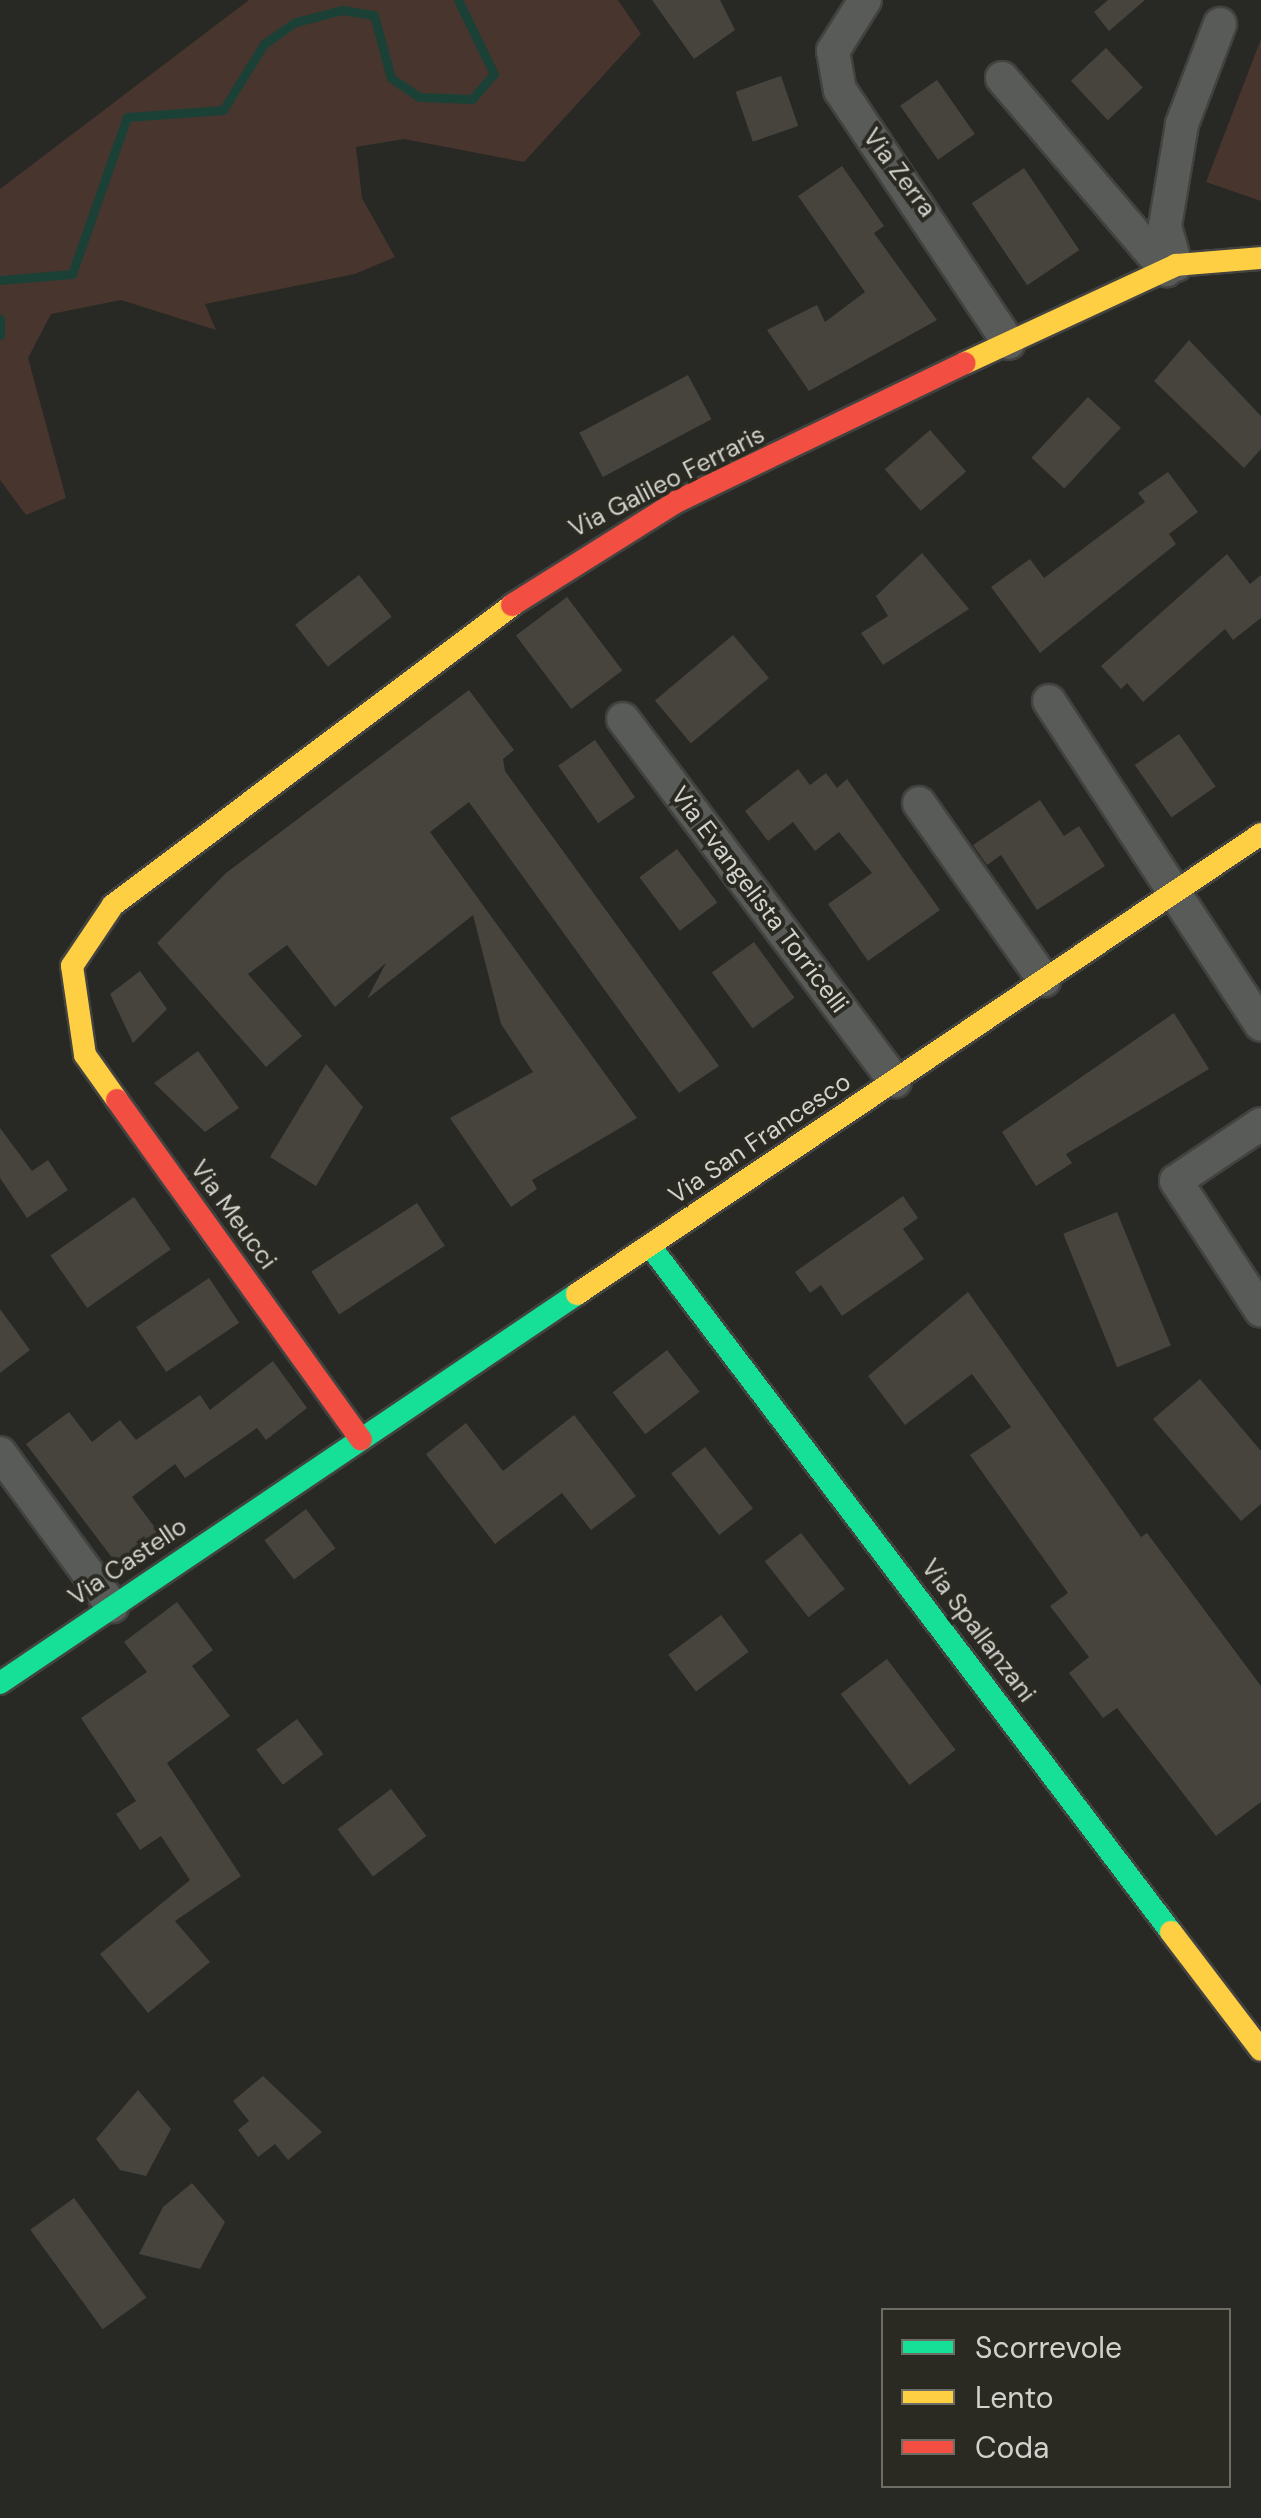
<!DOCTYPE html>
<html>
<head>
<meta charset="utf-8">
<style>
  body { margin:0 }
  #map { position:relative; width:1261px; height:2518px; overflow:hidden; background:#282824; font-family:"DM Sans",sans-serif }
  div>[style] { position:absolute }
  .green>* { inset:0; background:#48352e }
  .stream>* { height:9px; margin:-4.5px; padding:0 4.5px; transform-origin:4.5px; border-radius:4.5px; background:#1b4137 }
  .building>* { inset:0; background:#47443d; transform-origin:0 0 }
  .roads { filter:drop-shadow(2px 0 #424240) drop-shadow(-2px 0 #424240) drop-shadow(0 2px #424240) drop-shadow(0 -2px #424240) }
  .street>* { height:32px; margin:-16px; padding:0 16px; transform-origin:16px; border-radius:16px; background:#585b57 }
  .fast>* { height:22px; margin:-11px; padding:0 11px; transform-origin:11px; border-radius:11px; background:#16e098 }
  .slow>* { height:22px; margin:-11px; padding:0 11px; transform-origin:11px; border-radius:11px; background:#ffcf43 }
  .jam>* { height:22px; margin:-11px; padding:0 11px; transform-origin:11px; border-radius:11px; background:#f24e42 }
  span { translate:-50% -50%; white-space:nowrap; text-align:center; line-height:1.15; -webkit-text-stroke:8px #2a2a22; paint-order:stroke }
  .street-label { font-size:25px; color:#d2d2cd }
  .legend { position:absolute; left:881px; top:2308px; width:350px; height:180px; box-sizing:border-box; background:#2a2a22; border:2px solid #6d6d66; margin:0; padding:12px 18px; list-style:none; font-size:30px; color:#d2d2cd }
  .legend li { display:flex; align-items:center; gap:20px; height:50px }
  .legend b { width:50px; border:2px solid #6d6d66 }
</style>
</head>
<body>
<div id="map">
  <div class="green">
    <i style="clip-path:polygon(249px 0,618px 0,641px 34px,524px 162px,404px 139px,356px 147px,362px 198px,395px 257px,355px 274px,205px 304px,216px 330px,121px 300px,51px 314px,28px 358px,66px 498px,26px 515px,0 480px,0 189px)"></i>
    <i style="clip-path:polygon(1261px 39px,1261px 201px,1206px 182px)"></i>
  </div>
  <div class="stream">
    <i style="left:0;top:280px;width:72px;rotate:-4.8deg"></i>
    <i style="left:72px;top:274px;width:166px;rotate:-70.7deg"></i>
    <i style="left:127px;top:117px;width:96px;rotate:-4.2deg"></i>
    <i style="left:223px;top:110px;width:78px;rotate:-58.2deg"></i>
    <i style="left:264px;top:44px;width:39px;rotate:-35deg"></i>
    <i style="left:296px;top:22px;width:48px;rotate:-14.6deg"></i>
    <i style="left:342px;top:10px;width:32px;rotate:9deg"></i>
    <i style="left:374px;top:15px;width:65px;rotate:74.9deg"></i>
    <i style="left:391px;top:78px;width:34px;rotate:34deg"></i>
    <i style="left:419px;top:97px;width:53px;rotate:2.2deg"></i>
    <i style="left:472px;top:99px;width:33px;rotate:-49deg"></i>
    <i style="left:494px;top:74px;width:82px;rotate:-115.9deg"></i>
    <i style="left:0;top:319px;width:16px;rotate:90deg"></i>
  </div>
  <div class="building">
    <i style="clip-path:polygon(652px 0,720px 0,735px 30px,694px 59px)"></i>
    <i style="clip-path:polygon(1108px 0,1145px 0,1109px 31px,1094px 12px)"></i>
    <i style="left:1106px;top:48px;width:54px;height:48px;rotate:47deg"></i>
    <i style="left:781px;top:76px;width:53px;height:48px;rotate:71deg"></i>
    <i style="left:937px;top:80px;width:66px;height:45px;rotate:55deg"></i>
    <i style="clip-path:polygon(842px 166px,884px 226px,874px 233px,937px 320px,809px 391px,767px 330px,817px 305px,825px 322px,865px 292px,798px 196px)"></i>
    <i style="left:1024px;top:168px;width:99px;height:63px;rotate:56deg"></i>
    <i style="clip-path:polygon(1189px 340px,1261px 416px,1261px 449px,1244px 468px,1154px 381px)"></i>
    <i style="left:688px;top:375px;width:50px;height:123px;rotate:62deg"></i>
    <i style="left:1088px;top:397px;width:45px;height:83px;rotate:43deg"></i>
    <i style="left:930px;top:430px;width:55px;height:60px;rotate:49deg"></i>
    <i style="clip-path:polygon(1168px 472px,1198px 512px,1169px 534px,1176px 544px,1040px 653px,991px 587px,1030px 559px,1044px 578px,1145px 502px,1138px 493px)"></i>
    <i style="clip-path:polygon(922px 553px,969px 609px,883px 665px,861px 633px,888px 616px,876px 596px)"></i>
    <i style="clip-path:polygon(1227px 554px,1250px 584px,1261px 575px,1261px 618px,1233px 640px,1225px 629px,1143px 702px,1127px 683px,1121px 689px,1101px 666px)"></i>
    <i style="left:359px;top:575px;width:53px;height:81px;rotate:52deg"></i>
    <i style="left:567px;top:597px;width:92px;height:64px;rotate:53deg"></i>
    <i style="left:733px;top:635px;width:56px;height:102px;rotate:50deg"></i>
    <i style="clip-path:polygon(469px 690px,514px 750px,503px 759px,505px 771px,719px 1066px,679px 1093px,469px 802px,430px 832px,637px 1118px,532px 1180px,537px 1189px,511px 1207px,450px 1118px,533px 1072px,501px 1024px,473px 915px,367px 999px,386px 963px,335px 1007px,287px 945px,248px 974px,302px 1036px,266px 1067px,157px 943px,226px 873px)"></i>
    <i style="left:1179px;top:734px;width:64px;height:54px;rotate:55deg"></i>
    <i style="left:595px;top:740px;width:70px;height:45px;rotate:55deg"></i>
    <i style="clip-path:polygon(798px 769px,810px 785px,826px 773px,837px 788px,847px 779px,940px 910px,868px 961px,828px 904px,872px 873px,839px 832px,815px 851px,793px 822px,768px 841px,745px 811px)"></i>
    <i style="clip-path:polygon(1040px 800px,1064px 836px,1079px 826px,1105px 866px,1037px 910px,1001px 855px,987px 865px,973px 845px)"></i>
    <i style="left:677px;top:849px;width:67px;height:47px;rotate:53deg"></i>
    <i style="left:754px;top:942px;width:69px;height:52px;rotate:54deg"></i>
    <i style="clip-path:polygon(140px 971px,167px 1009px,133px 1043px,110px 994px)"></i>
    <i style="clip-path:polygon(1174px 1013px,1209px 1069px,1066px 1154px,1072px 1163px,1036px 1186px,1002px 1132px)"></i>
    <i style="clip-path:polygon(198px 1051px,239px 1108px,205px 1132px,154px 1083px)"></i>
    <i style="clip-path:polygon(326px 1064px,363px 1107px,316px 1186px,270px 1157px)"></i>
    <i style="clip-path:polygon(0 1128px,32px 1171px,48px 1160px,68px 1190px,27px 1218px,0 1178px)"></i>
    <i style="clip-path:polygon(903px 1196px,918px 1218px,903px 1229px,924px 1259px,842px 1316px,821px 1285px,810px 1293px,795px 1272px)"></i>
    <i style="left:134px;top:1197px;width:64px;height:102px;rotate:55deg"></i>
    <i style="left:417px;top:1203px;width:51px;height:126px;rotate:57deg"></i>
    <i style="left:1117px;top:1212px;width:144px;height:58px;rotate:68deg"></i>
    <i style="left:209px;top:1278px;width:54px;height:88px;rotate:56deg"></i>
    <i style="clip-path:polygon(968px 1292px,1141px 1537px,1147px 1533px,1261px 1686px,1261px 1802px,1216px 1836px,1117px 1708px,1103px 1718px,1069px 1673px,1089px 1657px,1050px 1606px,1068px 1593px,970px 1455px,1011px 1427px,972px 1374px,905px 1425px,868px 1376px)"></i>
    <i style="clip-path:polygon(0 1309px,30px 1350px,0 1373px)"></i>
    <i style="left:667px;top:1350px;width:53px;height:69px;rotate:52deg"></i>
    <i style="clip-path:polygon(273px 1361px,307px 1408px,266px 1440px,257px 1428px,185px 1478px,175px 1464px,132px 1497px,159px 1533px,116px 1563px,26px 1444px,69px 1412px,92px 1442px,120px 1420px,136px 1440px,200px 1395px,210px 1410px)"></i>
    <i style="clip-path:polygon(1200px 1379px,1261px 1451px,1261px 1504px,1241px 1521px,1153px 1419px)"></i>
    <i style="clip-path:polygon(574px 1415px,636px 1496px,591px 1530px,562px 1493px,495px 1544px,426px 1454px,466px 1423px,503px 1471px)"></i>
    <i style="left:705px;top:1447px;width:78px;height:43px;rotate:52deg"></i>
    <i style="left:306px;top:1509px;width:49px;height:52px;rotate:53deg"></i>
    <i style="left:801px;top:1533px;width:71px;height:46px;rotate:52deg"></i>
    <i style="clip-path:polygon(177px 1602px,213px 1650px,192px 1666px,230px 1716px,167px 1763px,241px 1876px,175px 1921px,210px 1962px,148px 2013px,100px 1954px,190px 1880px,161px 1836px,140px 1850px,116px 1814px,136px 1801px,81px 1718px,147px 1672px,124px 1642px)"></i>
    <i style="left:721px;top:1615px;width:46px;height:66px;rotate:53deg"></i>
    <i style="left:887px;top:1659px;width:114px;height:58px;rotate:53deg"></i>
    <i style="left:297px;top:1719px;width:44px;height:51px;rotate:53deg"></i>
    <i style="left:391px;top:1789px;width:59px;height:67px;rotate:53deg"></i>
    <i style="clip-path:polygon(263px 2076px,322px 2132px,288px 2160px,275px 2144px,258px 2157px,238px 2130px,249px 2121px,233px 2101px)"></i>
    <i style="clip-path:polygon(138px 2090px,171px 2129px,146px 2176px,120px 2170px,96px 2139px)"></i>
    <i style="clip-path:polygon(192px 2183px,225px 2222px,200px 2269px,139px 2254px,163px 2207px)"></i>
    <i style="left:74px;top:2198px;width:123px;height:54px;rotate:54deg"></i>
  </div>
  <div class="roads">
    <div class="street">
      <i style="left:865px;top:0;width:60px;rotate:122.1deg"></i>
      <i style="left:833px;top:51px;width:40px;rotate:80deg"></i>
      <i style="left:840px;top:90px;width:304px;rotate:56.3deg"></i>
      <i style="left:1002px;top:78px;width:253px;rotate:49.5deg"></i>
      <i style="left:1176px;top:265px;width:41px;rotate:-105.8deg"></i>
      <i style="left:1165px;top:226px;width:103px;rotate:-80.5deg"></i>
      <i style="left:1182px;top:124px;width:107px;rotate:-69.2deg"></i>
      <i style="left:1049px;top:701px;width:387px;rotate:56.8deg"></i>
      <i style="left:623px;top:719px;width:453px;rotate:53.1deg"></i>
      <i style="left:919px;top:803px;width:217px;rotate:54.8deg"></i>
      <i style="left:1261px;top:1124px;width:102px;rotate:146.2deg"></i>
      <i style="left:1176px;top:1181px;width:155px;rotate:56.8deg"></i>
      <i style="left:0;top:1453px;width:190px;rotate:53.8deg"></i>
    </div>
    <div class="fast">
      <i style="left:650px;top:1246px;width:861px;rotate:52.78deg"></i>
      <i style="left:0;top:1683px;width:696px;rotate:-33.99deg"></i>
    </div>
    <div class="slow">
      <i style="left:965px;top:363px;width:233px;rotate:-24.9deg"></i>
      <i style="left:1176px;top:265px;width:85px;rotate:-4.7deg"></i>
      <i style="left:117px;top:1100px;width:55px;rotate:-125.4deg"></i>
      <i style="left:85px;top:1055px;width:90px;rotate:-98.3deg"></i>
      <i style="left:72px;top:966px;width:73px;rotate:-56.1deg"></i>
      <i style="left:113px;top:905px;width:499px;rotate:-36.9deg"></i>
      <i style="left:577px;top:1294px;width:824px;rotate:-33.92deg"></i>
      <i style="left:1171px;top:1932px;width:148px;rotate:52.7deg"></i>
    </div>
    <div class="jam">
      <i style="left:512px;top:605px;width:196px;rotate:-32.1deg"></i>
      <i style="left:678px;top:501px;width:318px;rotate:-25.7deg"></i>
      <i style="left:117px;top:1100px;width:418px;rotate:54.3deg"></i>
    </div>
  </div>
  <div class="street-label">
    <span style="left:899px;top:173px;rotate:53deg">Via Zerra</span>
    <span style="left:667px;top:482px;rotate:-27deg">Via Galileo Ferraris</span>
    <span style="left:759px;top:900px;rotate:53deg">Via Evangelista Torricelli</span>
    <span style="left:760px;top:1139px;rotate:-34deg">Via San Francesco</span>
    <span style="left:233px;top:1215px;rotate:54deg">Via Meucci</span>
    <span style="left:128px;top:1562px;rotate:-34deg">Via Castello</span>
    <span style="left:978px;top:1631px;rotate:53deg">Via Spallanzani</span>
  </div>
  <ul class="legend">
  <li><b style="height:12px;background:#16e098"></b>Scorrevole</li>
  <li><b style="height:12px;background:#ffcf43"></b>Lento</li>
  <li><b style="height:12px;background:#f24e42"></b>Coda</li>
  </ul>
</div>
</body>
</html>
